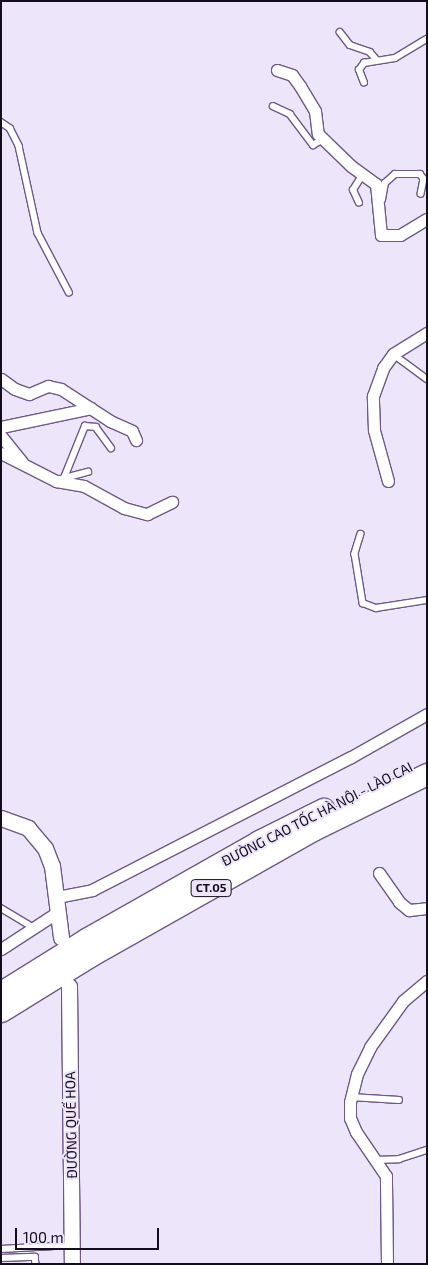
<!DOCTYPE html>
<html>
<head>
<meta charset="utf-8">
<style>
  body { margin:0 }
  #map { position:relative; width:428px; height:1265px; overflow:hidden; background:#ede5fa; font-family:"Exo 2",sans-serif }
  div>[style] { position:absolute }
  .roads { filter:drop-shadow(1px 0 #6e5987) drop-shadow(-1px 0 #6e5987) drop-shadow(0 1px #6e5987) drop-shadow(0 -1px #6e5987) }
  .service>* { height:5.5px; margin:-2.75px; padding:0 2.75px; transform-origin:2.75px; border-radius:2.75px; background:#fff }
  .minor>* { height:11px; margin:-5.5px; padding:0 5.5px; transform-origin:5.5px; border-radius:5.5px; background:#fff }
  .tertiary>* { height:15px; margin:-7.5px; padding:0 7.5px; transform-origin:7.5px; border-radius:7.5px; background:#fff }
  .motorway>* { height:21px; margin:-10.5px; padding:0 10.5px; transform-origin:10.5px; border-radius:10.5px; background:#fff }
  span { translate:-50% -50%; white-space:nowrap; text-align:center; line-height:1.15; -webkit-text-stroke:4px #ede5fa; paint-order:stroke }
  .shield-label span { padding:1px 4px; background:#ede5fa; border:1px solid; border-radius:4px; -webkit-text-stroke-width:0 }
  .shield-label { font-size:12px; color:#150c1e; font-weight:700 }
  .street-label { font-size:14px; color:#150c1e }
  .frame { position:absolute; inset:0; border:2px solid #150c1e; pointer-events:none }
  .scale { position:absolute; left:15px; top:1228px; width:144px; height:22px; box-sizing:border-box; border:2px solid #150c1e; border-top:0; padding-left:6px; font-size:15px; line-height:18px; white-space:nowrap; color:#150c1e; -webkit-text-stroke:4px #ede5fa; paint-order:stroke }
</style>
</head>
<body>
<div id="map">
  <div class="roads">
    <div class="service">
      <i style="left:340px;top:32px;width:16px;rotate:52deg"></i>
      <i style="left:350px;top:45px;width:21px;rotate:19deg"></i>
      <i style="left:370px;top:52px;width:9px;rotate:49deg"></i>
      <i style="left:364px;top:83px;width:14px;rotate:-111deg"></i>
      <i style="left:359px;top:70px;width:9px;rotate:-54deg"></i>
      <i style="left:364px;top:63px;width:31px;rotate:-9deg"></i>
      <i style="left:395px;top:58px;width:37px;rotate:-31deg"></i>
      <i style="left:273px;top:106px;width:19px;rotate:25deg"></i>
      <i style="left:290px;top:114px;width:39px;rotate:53deg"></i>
      <i style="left:313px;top:145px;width:13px;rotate:-29deg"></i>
      <i style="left:1px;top:122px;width:11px;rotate:34deg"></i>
      <i style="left:10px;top:128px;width:20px;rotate:63deg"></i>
      <i style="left:19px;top:146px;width:89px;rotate:77.7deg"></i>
      <i style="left:38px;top:233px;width:67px;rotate:62.3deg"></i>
      <i style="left:382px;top:200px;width:17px;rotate:-80deg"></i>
      <i style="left:385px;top:183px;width:13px;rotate:-42deg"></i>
      <i style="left:395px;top:174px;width:25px"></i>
      <i style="left:420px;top:174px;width:6px;rotate:51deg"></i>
      <i style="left:424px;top:179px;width:15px;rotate:101deg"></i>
      <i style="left:359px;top:203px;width:14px;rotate:-115deg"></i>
      <i style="left:353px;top:190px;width:19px;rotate:-58deg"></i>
      <i style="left:393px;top:354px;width:42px;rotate:36.3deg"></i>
      <i style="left:64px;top:478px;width:56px;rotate:-68deg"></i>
      <i style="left:85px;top:426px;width:11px;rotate:5deg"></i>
      <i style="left:96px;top:427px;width:26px;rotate:54deg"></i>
      <i style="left:61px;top:479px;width:28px;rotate:-15deg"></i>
      <i style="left:361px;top:534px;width:21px;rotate:107deg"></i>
      <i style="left:355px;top:554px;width:50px;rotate:80.7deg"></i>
      <i style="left:363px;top:603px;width:14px;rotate:21deg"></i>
      <i style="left:376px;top:608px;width:52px;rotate:-8.9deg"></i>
      <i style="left:1px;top:908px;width:37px;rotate:31deg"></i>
      <i style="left:351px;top:1097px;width:48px;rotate:3.6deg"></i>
      <i style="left:375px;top:1160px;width:24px;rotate:-2deg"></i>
      <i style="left:399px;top:1159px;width:29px;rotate:-18deg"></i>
      <i style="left:1px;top:1249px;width:71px;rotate:-3.2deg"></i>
      <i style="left:1px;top:1258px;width:34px;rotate:-2deg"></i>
      <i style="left:35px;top:1257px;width:7px;rotate:82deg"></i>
    </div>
    <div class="minor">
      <i style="left:277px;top:70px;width:16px;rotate:18deg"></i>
      <i style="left:292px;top:75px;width:14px;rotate:54deg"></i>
      <i style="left:300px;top:86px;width:29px;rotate:59deg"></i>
      <i style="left:315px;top:111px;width:23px;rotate:83deg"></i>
      <i style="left:318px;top:134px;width:46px;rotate:44.1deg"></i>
      <i style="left:351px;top:166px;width:31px;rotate:36deg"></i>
      <i style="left:376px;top:184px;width:51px;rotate:84.4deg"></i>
      <i style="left:381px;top:235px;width:19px"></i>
      <i style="left:400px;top:235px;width:31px;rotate:-31deg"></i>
      <i style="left:1px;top:379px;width:17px;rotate:36deg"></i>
      <i style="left:15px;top:389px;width:15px;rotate:20deg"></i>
      <i style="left:29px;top:394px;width:21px;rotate:-23deg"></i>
      <i style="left:48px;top:386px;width:13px;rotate:13deg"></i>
      <i style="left:61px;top:389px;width:59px;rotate:33.1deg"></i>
      <i style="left:110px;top:421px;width:24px;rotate:24deg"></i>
      <i style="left:132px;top:431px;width:10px;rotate:66deg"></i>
      <i style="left:1px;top:427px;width:92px;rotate:-11.9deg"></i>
      <i style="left:1px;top:436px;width:33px;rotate:51deg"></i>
      <i style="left:1px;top:453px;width:62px;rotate:27deg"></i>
      <i style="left:56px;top:481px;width:28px;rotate:10deg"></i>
      <i style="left:84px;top:486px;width:46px;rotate:28.8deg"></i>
      <i style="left:124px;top:508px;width:24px;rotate:15deg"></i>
      <i style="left:147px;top:514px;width:28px;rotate:-26deg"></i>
      <i style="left:388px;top:481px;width:53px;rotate:-105.4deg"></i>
      <i style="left:374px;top:430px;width:34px;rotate:-92deg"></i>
      <i style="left:373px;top:396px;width:30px;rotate:-70deg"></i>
      <i style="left:383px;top:368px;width:17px;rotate:-54deg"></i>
      <i style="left:393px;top:354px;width:40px;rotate:-32deg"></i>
      <i style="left:379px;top:873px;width:35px;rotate:55deg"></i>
      <i style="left:399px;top:902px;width:13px;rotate:39deg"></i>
      <i style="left:409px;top:910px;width:18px;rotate:-6deg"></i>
      <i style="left:57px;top:897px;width:36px;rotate:-11deg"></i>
      <i style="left:92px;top:890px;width:291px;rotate:-27.2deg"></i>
      <i style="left:351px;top:757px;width:87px;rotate:-29.5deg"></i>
      <i style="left:1px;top:949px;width:68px;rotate:-33deg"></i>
      <i style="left:387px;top:1264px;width:88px;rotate:-90.7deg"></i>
      <i style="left:386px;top:1176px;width:53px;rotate:-124.3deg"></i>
      <i style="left:356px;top:1132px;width:15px;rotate:-113deg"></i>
      <i style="left:350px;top:1118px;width:16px;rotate:-90deg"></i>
      <i style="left:350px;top:1102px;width:29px;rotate:-76deg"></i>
      <i style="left:357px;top:1074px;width:30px;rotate:-64deg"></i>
      <i style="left:370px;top:1047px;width:57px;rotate:-54.3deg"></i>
      <i style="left:403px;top:1001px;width:31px;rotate:-40deg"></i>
    </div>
    <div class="tertiary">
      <i style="left:1px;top:818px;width:29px;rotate:20deg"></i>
      <i style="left:28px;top:828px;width:26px;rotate:50deg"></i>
      <i style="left:45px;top:848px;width:19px;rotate:69deg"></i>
      <i style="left:52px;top:866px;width:72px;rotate:82.8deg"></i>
      <i style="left:69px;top:986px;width:278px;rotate:89.4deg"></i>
    </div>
    <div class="motorway">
      <i style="left:1px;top:992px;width:100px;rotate:-31.9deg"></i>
      <i style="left:86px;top:939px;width:199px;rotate:-29.5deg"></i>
      <i style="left:259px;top:841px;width:72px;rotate:-26.6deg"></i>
      <i style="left:1px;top:1011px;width:105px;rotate:-31.7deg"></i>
      <i style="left:90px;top:956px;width:256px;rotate:-29.5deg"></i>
      <i style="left:313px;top:830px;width:127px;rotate:-26.2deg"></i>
    </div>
  </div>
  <div class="shield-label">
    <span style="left:211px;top:888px">CT.05</span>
  </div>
  <div class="street-label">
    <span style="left:317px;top:814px;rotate:-27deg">ĐƯỜNG CAO TỐC HÀ NỘI - LÀO CAI</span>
    <span style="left:71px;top:1125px;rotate:-91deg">ĐƯỜNG QUẾ HOA</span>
  </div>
  <div class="frame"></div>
  <div class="scale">100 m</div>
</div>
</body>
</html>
